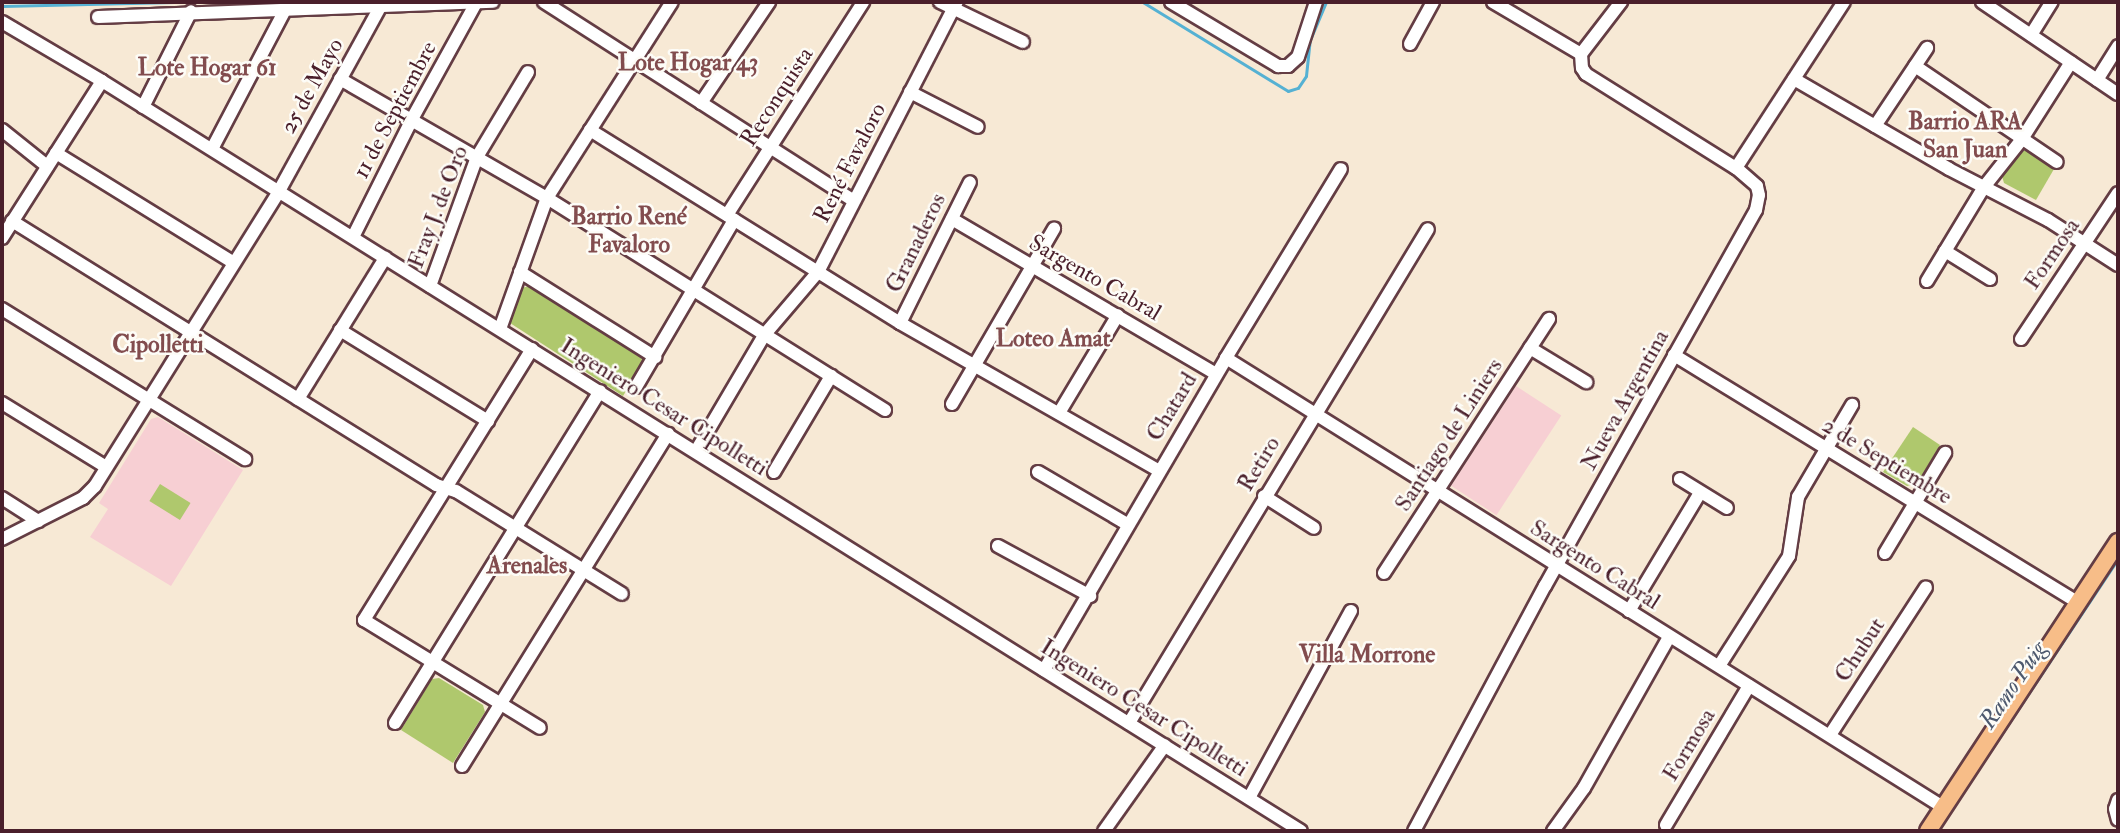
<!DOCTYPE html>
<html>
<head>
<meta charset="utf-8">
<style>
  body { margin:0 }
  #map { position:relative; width:2120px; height:833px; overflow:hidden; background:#f7e9d5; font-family:"IM FELL Double Pica",serif }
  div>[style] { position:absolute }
  .built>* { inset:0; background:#f7cfd3; transform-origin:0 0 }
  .green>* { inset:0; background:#afc86d; transform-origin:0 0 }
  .stream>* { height:2.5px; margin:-1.25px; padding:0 1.25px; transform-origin:1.25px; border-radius:1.25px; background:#55b1d3 }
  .roads { filter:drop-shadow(2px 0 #643d44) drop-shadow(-2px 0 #643d44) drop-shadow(0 2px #643d44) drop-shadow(0 -2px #643d44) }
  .minor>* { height:12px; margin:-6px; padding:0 6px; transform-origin:6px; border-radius:6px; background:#fff }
  .major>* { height:16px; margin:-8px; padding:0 8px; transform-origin:8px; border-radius:8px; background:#f7bd88 }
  span { translate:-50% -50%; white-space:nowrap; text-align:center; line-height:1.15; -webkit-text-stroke:5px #fdfcf7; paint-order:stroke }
  .street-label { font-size:23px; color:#4a1f2b }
  .neighbourhood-label { font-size:24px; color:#824c4e; font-weight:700 }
  .water-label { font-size:24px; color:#4e596e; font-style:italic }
  .frame { position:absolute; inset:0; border:4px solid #4a1f2b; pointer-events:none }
</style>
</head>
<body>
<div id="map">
  <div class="built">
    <i style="left:1516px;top:386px;width:54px;height:119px;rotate:33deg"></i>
    <i style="clip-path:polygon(158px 417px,243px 470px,171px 586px,90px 537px,108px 509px,99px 503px,151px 419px)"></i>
  </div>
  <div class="green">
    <i style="clip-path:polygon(2030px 150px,2054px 169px,2036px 200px,2004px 183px,2002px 176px,2022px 151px)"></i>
    <i style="clip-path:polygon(530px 286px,640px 354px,643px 363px,623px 396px,510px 323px,521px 288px)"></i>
    <i style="clip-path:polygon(1913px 427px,1940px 445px,1917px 484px,1907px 486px,1883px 472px)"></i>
    <i style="left:160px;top:484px;width:36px;height:20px;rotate:32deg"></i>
    <i style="clip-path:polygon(439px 678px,483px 705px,485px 712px,453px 763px,401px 730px,432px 679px)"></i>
  </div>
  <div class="stream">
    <i style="left:1143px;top:2px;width:170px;rotate:31.5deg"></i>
    <i style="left:1288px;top:91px;width:10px;rotate:-17deg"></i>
    <i style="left:1298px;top:88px;width:14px;rotate:-56deg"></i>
    <i style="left:1306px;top:76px;width:36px;rotate:-84deg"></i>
    <i style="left:1310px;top:40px;width:41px;rotate:-67.2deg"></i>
    <i style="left:2px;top:6px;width:172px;rotate:-1.3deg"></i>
    <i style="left:1991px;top:750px;width:229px;rotate:-56.4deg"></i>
  </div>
  <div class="roads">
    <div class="minor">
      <i style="left:544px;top:2px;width:368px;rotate:32.7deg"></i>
      <i style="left:940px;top:2px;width:92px;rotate:25.7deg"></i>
      <i style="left:1171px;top:2px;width:125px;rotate:30.9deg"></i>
      <i style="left:1278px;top:66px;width:10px"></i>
      <i style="left:1288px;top:66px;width:13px;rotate:-42deg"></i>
      <i style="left:1298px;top:57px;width:58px;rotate:-71.9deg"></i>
      <i style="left:1493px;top:2px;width:102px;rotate:30.6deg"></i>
      <i style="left:1982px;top:2px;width:164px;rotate:34.1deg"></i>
      <i style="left:98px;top:17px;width:395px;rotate:-2.2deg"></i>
      <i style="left:2px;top:22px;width:116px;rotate:30.5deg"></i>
      <i style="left:102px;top:81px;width:1414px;rotate:32.03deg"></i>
      <i style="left:2031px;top:35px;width:39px;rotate:-58deg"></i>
      <i style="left:1410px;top:44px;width:48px;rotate:-61.3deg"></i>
      <i style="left:1581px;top:54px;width:14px;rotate:86deg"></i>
      <i style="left:1582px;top:68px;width:7px;rotate:56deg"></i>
      <i style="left:1586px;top:74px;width:177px;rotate:32.1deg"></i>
      <i style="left:1581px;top:54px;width:66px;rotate:-52.4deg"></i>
      <i style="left:1915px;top:66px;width:171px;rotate:34.1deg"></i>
      <i style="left:340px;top:79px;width:239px;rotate:29.9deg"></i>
      <i style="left:547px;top:198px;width:399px;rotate:32.1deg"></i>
      <i style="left:1794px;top:79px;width:179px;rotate:30.1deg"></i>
      <i style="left:1949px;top:169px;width:111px;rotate:27.3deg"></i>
      <i style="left:2048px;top:220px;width:83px;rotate:32.7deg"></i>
      <i style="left:2097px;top:80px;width:40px;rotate:-58deg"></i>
      <i style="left:910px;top:92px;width:76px;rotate:27.2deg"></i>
      <i style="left:701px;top:103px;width:122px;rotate:-56deg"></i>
      <i style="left:143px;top:107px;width:107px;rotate:-63.4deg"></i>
      <i style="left:1875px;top:126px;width:94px;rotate:-56.3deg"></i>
      <i style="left:2px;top:130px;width:58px;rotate:38.7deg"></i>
      <i style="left:590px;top:130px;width:365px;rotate:31.9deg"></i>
      <i style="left:900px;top:323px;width:298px;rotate:29.7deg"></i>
      <i style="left:212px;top:149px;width:159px;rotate:-62.3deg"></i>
      <i style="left:56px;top:153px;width:209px;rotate:31.7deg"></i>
      <i style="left:727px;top:215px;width:253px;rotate:-57.4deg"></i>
      <i style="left:952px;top:219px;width:306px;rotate:30.4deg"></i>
      <i style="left:12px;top:221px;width:499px;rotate:31.9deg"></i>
      <i style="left:436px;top:485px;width:21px;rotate:17deg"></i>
      <i style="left:456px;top:491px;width:195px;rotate:31.8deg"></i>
      <i style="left:353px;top:237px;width:132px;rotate:-63.4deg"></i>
      <i style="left:412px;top:119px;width:132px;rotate:-61.1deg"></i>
      <i style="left:2px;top:238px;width:186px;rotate:-57.5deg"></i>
      <i style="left:1945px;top:251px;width:53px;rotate:31.9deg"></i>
      <i style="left:520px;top:272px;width:160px;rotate:32.2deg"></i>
      <i style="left:1927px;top:281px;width:110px;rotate:-58.8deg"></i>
      <i style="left:1984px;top:187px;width:61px;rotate:-51.6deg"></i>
      <i style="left:2022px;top:139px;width:91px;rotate:-57.5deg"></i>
      <i style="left:430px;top:286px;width:137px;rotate:-70deg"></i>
      <i style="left:477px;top:157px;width:99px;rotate:-59deg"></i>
      <i style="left:2px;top:309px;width:286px;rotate:31.7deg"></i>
      <i style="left:900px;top:323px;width:157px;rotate:-63.6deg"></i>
      <i style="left:500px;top:329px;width:139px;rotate:-70.3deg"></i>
      <i style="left:547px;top:198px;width:232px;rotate:-57.5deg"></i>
      <i style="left:340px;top:330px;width:174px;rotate:31.6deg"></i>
      <i style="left:2021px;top:339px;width:175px;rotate:-56.4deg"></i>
      <i style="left:1530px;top:348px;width:66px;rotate:31.3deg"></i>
      <i style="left:532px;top:349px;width:319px;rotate:121.8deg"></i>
      <i style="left:364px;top:620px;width:206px;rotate:31.5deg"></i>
      <i style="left:1674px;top:355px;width:474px;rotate:31.5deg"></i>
      <i style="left:1226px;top:358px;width:846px;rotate:32.06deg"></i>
      <i style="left:636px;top:387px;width:194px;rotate:-59.6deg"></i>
      <i style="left:298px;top:399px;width:166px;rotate:-58.3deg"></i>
      <i style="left:2px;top:403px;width:122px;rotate:31.6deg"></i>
      <i style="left:952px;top:404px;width:203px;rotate:-59.8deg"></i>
      <i style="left:1059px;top:413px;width:114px;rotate:-59deg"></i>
      <i style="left:696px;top:451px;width:136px;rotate:-59.5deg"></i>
      <i style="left:765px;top:334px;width:82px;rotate:-49.5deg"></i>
      <i style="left:818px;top:272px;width:304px;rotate:-62.8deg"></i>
      <i style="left:774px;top:472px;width:112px;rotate:-59.3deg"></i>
      <i style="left:1038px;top:472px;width:103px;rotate:30.3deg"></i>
      <i style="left:1680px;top:479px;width:55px;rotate:31.7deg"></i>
      <i style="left:1264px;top:496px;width:59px;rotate:32.6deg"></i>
      <i style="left:2px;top:498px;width:43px;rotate:32.6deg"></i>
      <i style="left:2px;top:539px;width:91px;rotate:-26.8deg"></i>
      <i style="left:83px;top:498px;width:17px;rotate:-45deg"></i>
      <i style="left:95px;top:486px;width:348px;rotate:-58deg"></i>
      <i style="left:279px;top:191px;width:216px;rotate:-61.2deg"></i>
      <i style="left:998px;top:546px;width:105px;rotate:28.5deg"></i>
      <i style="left:1885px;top:553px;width:117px;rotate:-59deg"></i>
      <i style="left:1384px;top:573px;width:303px;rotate:-57deg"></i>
      <i style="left:1629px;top:611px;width:138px;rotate:-59deg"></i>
      <i style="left:1719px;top:666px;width:130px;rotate:-57.5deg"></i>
      <i style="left:1789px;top:556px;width:60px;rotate:-81.3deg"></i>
      <i style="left:1798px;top:497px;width:107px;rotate:-59.6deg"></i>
      <i style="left:1044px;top:670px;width:361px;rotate:-59.7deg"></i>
      <i style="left:1226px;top:358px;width:221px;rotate:-58.7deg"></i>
      <i style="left:395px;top:723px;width:390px;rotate:-58.3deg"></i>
      <i style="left:1129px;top:723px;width:577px;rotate:-58.82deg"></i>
      <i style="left:1830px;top:735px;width:176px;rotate:-57deg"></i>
      <i style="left:462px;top:766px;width:391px;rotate:-58.2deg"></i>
      <i style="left:1249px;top:798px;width:213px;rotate:-61.4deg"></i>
      <i style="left:2118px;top:800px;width:9px;rotate:108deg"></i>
      <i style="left:2115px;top:809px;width:11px;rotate:75deg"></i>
      <i style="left:1666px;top:825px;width:162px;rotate:-59.2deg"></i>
      <i style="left:1104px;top:831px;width:105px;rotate:-54.7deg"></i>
      <i style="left:1414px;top:831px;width:278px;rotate:-61.9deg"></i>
      <i style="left:1545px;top:586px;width:431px;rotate:-60.7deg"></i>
      <i style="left:1756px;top:210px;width:15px;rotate:-79deg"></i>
      <i style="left:1759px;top:195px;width:9px;rotate:-103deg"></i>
      <i style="left:1757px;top:186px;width:28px;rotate:-139deg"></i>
      <i style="left:1736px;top:168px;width:198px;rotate:-57deg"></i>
      <i style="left:1553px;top:831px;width:53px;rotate:-54.2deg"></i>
      <i style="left:1584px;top:788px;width:173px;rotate:-60.6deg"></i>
    </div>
    <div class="major">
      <i style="left:1928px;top:831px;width:346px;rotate:-56.7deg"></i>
    </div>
  </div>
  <div class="street-label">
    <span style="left:312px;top:86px;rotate:-61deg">25 de Mayo</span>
    <span style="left:777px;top:97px;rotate:-57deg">Reconquista</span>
    <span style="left:395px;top:110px;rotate:-62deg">11 de Septiembre</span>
    <span style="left:850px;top:163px;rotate:-63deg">René Favaloro</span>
    <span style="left:438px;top:207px;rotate:-69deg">Fray J. de Oro</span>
    <span style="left:916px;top:243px;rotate:-64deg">Granaderos</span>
    <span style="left:2052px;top:254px;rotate:-56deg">Formosa</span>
    <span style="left:1095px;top:278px;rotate:30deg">Sargento Cabral</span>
    <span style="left:1625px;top:400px;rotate:-61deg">Nueva Argentina</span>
    <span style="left:664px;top:407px;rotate:32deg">Ingeniero Cesar Cipolletti</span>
    <span style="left:1172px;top:407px;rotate:-59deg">Chatard</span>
    <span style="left:1449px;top:435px;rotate:-57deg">Santiago de Liniers</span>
    <span style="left:1887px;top:461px;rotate:31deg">2 de Septiembre</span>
    <span style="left:1259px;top:464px;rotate:-59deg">Retiro</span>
    <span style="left:1595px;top:565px;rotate:32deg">Sargento Cabral</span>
    <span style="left:1860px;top:650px;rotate:-57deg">Chubut</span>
    <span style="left:1144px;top:708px;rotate:32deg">Ingeniero Cesar Cipolletti</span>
    <span style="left:1689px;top:745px;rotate:-59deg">Formosa</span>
  </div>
  <div class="neighbourhood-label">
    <span style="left:688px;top:63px">Lote Hogar 43</span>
    <span style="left:207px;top:68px">Lote Hogar 61</span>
    <span style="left:1965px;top:136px">Barrio ARA<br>San Juan</span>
    <span style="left:629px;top:231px">Barrio René<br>Favaloro</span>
    <span style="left:1053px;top:339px">Loteo Amat</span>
    <span style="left:158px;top:345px">Cipolletti</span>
    <span style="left:527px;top:566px">Arenales</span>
    <span style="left:1367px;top:655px">Villa Morrone</span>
  </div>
  <div class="water-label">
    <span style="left:2013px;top:685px;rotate:-56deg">Ramo Puig</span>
  </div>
  <div class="frame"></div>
</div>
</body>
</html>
